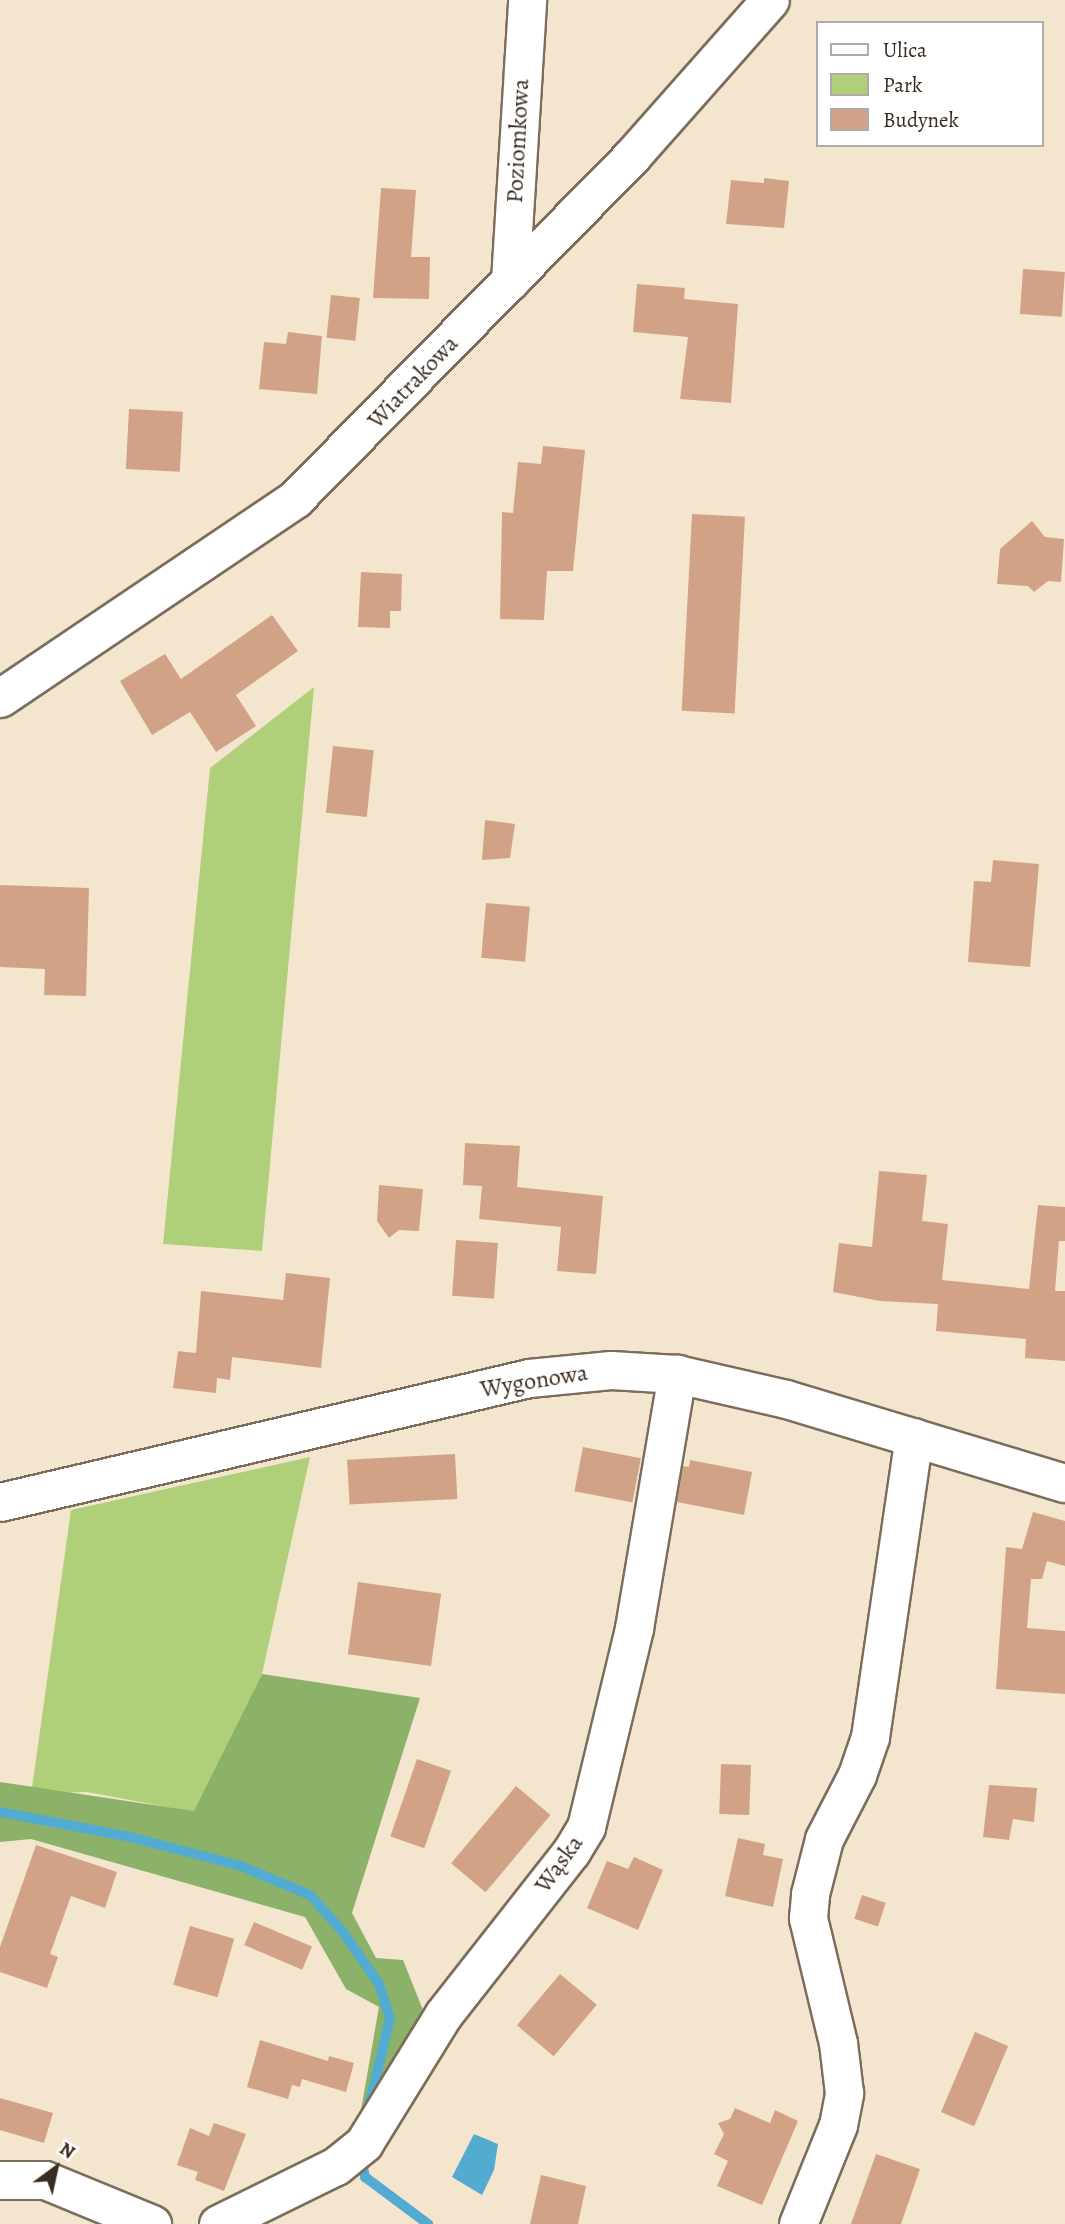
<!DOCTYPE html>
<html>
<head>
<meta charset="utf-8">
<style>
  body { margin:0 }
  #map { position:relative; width:1065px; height:2224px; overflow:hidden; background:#f4e6ce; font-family:Alegreya,serif }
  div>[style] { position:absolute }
  .green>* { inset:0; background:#afd078 }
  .forest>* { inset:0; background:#8bb268 }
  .water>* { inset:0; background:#54abd1 }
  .stream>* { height:10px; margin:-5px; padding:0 5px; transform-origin:5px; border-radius:5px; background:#54abd1 }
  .building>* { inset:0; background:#d2a287; transform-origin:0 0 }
  .roads { filter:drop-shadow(2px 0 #7c6c5c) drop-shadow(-2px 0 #7c6c5c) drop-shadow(0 2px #7c6c5c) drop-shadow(0 -2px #7c6c5c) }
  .minor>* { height:37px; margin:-18.5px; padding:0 18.5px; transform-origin:18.5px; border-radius:18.5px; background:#fff }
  span { translate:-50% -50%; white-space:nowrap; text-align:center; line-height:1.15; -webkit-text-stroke:5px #fff; paint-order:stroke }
  .street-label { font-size:24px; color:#3b2a1e }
  .legend { position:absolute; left:816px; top:21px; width:228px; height:126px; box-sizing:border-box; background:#fff; border:2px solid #b1aaa5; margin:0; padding:9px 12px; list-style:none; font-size:21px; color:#3b2a1e }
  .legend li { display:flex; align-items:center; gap:14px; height:35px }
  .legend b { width:35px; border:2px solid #b1aaa5 }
  .north { position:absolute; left:21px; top:2133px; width:70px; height:70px; -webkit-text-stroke:5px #fff; paint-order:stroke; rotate:33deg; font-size:19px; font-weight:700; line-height:28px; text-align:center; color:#3b2a1e }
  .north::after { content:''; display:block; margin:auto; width:24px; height:32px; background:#3b2a1e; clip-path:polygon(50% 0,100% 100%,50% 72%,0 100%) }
</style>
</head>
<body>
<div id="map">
  <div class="green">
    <i style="clip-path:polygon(314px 687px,262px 1251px,163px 1244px,210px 768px)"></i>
    <i style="clip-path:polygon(310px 1457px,262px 1674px,194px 1812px,87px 1792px,51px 1793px,32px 1788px,71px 1510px)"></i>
  </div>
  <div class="forest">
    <i style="clip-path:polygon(262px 1674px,420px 1698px,352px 1913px,376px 1958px,403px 1960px,427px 2020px,358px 2127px,379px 2007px,346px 1989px,305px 1917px,31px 1839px,0 1842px,0 1782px,194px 1811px)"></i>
  </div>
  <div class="water">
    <i style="clip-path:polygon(474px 2134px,498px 2144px,494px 2170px,482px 2195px,452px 2177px)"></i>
  </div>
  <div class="stream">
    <i style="left:0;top:1812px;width:132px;rotate:10.9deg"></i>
    <i style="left:130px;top:1837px;width:115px;rotate:14.6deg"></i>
    <i style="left:241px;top:1866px;width:75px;rotate:22.8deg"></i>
    <i style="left:310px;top:1895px;width:50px;rotate:48.3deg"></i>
    <i style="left:343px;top:1932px;width:63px;rotate:55.3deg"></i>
    <i style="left:379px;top:1984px;width:36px;rotate:72deg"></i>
    <i style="left:390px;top:2018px;width:90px;rotate:103.4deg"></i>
    <i style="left:360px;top:2155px;width:23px;rotate:77deg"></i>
    <i style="left:365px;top:2177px;width:79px;rotate:36.7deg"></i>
  </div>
  <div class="building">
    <i style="clip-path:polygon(764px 178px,789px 181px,784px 228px,726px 224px,731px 180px,764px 183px)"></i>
    <i style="clip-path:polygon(381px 188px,416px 190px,411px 257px,430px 257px,429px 299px,373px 298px)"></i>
    <i style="left:1023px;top:269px;width:42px;height:45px;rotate:4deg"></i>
    <i style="clip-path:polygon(637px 284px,685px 288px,684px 299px,738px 304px,731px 403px,680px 399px,688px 337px,633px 332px)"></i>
    <i style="left:331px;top:295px;width:29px;height:43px;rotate:6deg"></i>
    <i style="clip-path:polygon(288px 332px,322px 336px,317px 394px,259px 389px,264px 342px,286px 344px)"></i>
    <i style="left:129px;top:409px;width:54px;height:60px;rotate:3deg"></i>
    <i style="clip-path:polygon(543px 446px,585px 450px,573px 571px,547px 571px,544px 620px,500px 619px,502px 512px,513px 513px,518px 462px,541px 464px)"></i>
    <i style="left:692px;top:514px;width:53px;height:197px;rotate:3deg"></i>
    <i style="clip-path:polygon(1032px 521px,1045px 537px,1064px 539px,1061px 582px,1048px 581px,1034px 592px,1028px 586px,997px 584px,1000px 549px)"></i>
    <i style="clip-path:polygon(361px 572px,402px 574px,401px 611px,390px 611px,390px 628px,358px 627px)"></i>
    <i style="clip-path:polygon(272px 615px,298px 651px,236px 695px,256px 726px,216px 752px,190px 712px,152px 735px,120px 681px,165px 654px,181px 679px)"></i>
    <i style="left:333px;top:746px;width:41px;height:67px;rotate:6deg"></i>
    <i style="clip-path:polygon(485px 820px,515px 824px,510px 858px,482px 860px)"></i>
    <i style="clip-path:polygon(993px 860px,1039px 864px,1030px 967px,968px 962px,974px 881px,991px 882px)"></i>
    <i style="clip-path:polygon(0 885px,89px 888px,86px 996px,44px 995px,45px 969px,0 967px)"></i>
    <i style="left:486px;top:903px;width:44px;height:55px;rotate:5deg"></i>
    <i style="clip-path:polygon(465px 1143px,520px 1146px,517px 1187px,603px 1196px,596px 1274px,557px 1271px,561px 1227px,479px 1219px,482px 1186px,463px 1185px)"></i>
    <i style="clip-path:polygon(879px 1171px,927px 1175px,922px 1221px,948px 1224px,942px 1280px,1029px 1289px,1038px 1205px,1065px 1207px,1065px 1241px,1059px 1241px,1055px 1291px,1065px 1291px,1065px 1361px,1025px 1358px,1026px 1339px,936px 1331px,938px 1304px,880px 1301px,833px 1292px,839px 1243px,872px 1247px)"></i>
    <i style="clip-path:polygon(379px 1185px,423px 1189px,419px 1231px,399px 1230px,389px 1238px,377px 1221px)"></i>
    <i style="left:456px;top:1240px;width:42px;height:56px;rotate:4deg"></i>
    <i style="clip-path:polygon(286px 1273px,330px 1278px,321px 1368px,232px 1357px,230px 1380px,217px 1378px,216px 1393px,173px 1388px,178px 1351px,196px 1353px,201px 1291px,283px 1300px)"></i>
    <i style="left:583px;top:1447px;width:59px;height:45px;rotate:11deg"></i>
    <i style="left:455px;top:1454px;width:45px;height:108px;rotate:87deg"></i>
    <i style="clip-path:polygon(690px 1460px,752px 1472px,744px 1515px,677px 1502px,683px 1466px,689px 1467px)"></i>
    <i style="clip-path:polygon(1033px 1512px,1065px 1521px,1065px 1566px,1047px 1561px,1042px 1579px,1031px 1579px,1027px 1628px,1065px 1631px,1065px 1694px,996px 1689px,1006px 1547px,1022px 1549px)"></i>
    <i style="left:358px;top:1582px;width:84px;height:73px;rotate:8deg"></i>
    <i style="left:417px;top:1759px;width:36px;height:82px;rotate:19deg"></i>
    <i style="left:721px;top:1764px;width:30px;height:50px;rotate:2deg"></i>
    <i style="clip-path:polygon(989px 1785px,1037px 1788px,1034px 1822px,1013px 1819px,1009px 1840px,983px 1837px)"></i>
    <i style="left:516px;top:1786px;width:45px;height:101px;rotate:40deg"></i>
    <i style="clip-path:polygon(738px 1838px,765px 1844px,763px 1855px,783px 1859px,773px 1907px,725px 1896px)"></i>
    <i style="clip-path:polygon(36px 1845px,117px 1872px,105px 1908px,71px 1896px,50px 1954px,58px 1957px,47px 1988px,0 1972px,0 1947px)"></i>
    <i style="clip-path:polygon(634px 1857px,663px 1870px,638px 1930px,587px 1908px,607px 1861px,628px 1869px)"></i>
    <i style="left:862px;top:1895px;width:25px;height:25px;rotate:18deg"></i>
    <i style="left:254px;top:1922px;width:63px;height:25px;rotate:23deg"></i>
    <i style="left:190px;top:1926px;width:46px;height:61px;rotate:16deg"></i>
    <i style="left:560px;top:1974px;width:48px;height:67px;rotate:40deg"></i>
    <i style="left:975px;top:2032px;width:36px;height:87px;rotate:23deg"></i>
    <i style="clip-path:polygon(260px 2040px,328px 2061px,329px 2056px,354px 2063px,346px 2092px,302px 2079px,300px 2087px,292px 2085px,288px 2099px,247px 2087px)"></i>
    <i style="clip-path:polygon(0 2098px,53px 2113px,44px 2143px,0 2130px)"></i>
    <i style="clip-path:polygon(735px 2108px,770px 2123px,775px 2110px,798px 2121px,762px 2205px,717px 2186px,728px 2161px,714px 2154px,724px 2134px,718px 2123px,730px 2119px)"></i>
    <i style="clip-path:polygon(214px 2123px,246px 2134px,224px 2191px,195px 2180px,198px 2172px,177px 2165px,190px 2128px,209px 2136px)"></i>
    <i style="clip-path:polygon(876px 2154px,920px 2169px,901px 2224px,851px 2224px)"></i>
    <i style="clip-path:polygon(541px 2175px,586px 2186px,578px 2224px,530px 2224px)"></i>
  </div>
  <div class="roads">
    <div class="minor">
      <i style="left:510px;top:281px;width:282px;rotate:-86.5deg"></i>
      <i style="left:0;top:698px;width:356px;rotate:-34deg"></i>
      <i style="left:295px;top:499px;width:481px;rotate:-45.5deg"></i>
      <i style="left:632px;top:156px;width:208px;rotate:-48.5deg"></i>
      <i style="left:0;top:1502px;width:543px;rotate:-13.19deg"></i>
      <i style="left:529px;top:1378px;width:82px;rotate:-5.6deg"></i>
      <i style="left:611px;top:1370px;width:66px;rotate:3.5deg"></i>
      <i style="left:677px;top:1374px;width:112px;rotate:12.9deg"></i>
      <i style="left:786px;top:1399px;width:291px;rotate:16.8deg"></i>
      <i style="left:0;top:2180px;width:45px"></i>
      <i style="left:45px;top:2180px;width:116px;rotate:22.4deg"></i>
      <i style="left:218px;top:2224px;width:131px;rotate:-26.2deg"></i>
      <i style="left:336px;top:2166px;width:36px;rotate:-39deg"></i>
      <i style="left:364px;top:2143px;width:150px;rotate:-58.3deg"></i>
      <i style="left:443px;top:2015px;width:207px;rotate:-51.9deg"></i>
      <i style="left:571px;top:1852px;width:29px;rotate:-59deg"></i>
      <i style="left:586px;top:1827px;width:205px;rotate:-76.4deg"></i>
      <i style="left:634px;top:1628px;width:258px;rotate:-80.4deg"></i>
      <i style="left:798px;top:2224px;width:107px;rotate:-68deg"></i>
      <i style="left:838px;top:2125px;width:33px;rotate:-79deg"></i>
      <i style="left:844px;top:2093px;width:50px;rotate:-96.8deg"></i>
      <i style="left:838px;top:2043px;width:129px;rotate:-103.5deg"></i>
      <i style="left:808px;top:1918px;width:24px;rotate:-85deg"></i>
      <i style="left:810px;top:1894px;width:57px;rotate:-75.7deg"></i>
      <i style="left:824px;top:1839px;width:72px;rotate:-62.7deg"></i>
      <i style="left:857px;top:1775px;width:40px;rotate:-71.1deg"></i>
      <i style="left:870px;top:1737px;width:303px;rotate:-81.7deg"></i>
    </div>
  </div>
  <div class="street-label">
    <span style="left:518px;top:141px;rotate:-87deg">Poziomkowa</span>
    <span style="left:413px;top:382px;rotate:-46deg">Wiatrakowa</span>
    <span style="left:534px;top:1381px;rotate:-9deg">Wygonowa</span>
    <span style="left:559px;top:1864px;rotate:-54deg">Wąska</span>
  </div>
  <ul class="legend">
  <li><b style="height:9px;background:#fff"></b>Ulica</li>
  <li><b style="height:19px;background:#afd078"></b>Park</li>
  <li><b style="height:19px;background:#d2a287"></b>Budynek</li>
  </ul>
  <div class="north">N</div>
</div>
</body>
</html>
